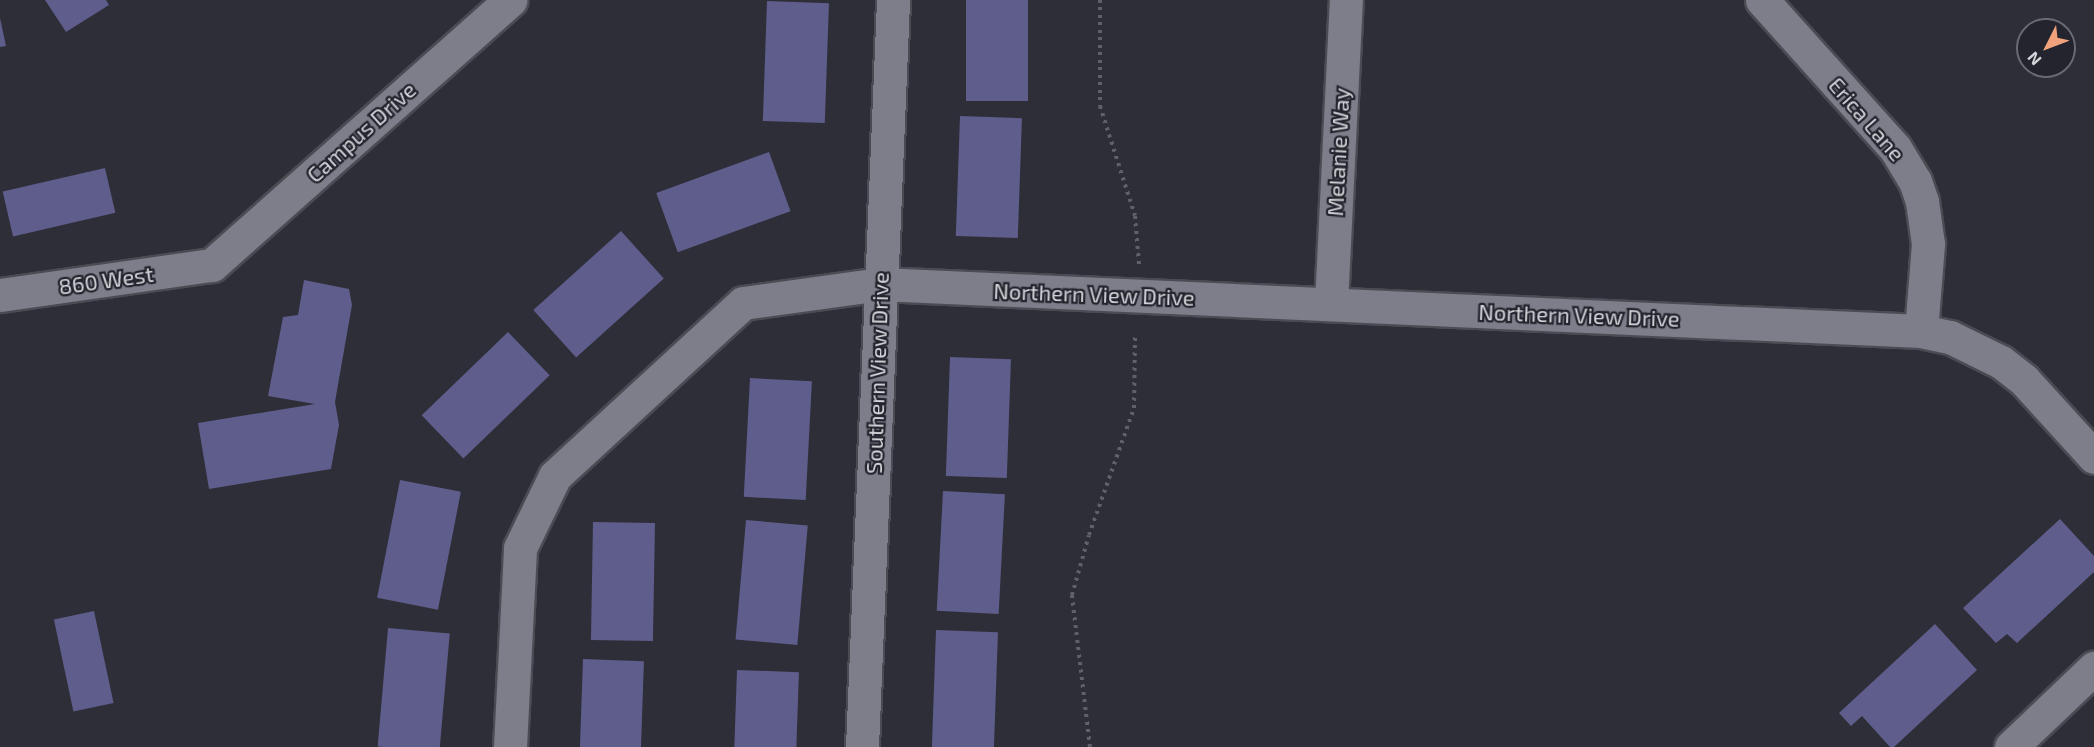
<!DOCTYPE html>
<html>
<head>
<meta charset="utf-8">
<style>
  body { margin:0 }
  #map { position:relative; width:2094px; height:747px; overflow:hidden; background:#2e2e38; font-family:"Exo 2",sans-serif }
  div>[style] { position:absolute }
  .building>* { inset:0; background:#5e5d8b; transform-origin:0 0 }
  .path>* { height:4px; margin-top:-2px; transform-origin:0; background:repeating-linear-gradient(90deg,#606069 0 3px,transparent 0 7.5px) }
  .roads { filter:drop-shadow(2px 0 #4b4b53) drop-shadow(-2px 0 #4b4b53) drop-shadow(0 2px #4b4b53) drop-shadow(0 -2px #4b4b53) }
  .minor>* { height:33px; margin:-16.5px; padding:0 16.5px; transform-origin:16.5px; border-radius:16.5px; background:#7d7e89 }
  span { translate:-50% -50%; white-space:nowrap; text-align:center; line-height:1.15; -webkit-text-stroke:4.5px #24242e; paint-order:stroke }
  .street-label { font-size:22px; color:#d4d4da }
  .north { position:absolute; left:2016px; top:18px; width:60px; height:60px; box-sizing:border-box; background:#24242e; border:2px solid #6a6a73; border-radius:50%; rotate:228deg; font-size:16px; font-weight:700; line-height:24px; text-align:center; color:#d4d4da }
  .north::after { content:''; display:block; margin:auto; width:21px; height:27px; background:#f1a17c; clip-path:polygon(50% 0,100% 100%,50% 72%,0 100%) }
</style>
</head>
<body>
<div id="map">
  <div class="building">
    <i style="clip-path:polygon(45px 0,106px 0,109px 5px,66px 32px)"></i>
    <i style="left:966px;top:0;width:62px;height:101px"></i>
    <i style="left:767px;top:1px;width:62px;height:120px;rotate:2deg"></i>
    <i style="clip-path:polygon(0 18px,6px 46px,0 47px)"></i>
    <i style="left:960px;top:116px;width:62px;height:120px;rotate:2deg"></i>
    <i style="left:769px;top:152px;width:63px;height:120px;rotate:70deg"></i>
    <i style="left:105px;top:168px;width:46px;height:105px;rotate:77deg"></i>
    <i style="left:621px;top:231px;width:64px;height:118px;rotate:48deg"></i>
    <i style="clip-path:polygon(304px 280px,349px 289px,352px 305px,335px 402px,339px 425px,331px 469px,209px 489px,198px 423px,315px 404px,268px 396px,283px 317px,298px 315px)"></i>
    <i style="left:508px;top:332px;width:60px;height:120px;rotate:46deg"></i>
    <i style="left:950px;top:357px;width:61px;height:119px;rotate:2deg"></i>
    <i style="left:750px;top:378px;width:62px;height:119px;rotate:3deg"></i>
    <i style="left:400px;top:480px;width:62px;height:120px;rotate:11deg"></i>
    <i style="left:943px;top:491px;width:62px;height:120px;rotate:3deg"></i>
    <i style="clip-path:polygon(2060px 519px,2094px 556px,2094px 572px,2017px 643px,2007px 634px,1996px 643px,1963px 608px)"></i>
    <i style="left:746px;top:520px;width:62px;height:120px;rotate:5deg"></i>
    <i style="left:593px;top:522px;width:62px;height:118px;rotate:1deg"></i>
    <i style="left:94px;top:611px;width:94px;height:41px;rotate:78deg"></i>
    <i style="clip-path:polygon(1935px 624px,1977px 670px,1894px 747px,1890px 747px,1862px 716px,1851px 726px,1839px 713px)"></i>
    <i style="left:388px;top:628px;width:62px;height:119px;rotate:5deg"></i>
    <i style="left:936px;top:630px;width:62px;height:117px;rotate:2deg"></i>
    <i style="left:583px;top:659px;width:61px;height:88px;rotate:2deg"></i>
    <i style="left:737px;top:670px;width:62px;height:77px;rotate:2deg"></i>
  </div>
  <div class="path">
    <i style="left:1100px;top:0;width:106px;rotate:90deg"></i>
    <i style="left:1100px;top:106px;width:115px;rotate:72.3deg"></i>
    <i style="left:1135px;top:216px;width:49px;rotate:85.3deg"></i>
    <i style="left:1090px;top:747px;width:153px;rotate:-96.8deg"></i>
    <i style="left:1072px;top:595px;width:62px;rotate:-74.2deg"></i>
    <i style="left:1089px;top:535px;width:135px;rotate:-70.5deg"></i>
    <i style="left:1134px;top:408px;width:73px;rotate:-89.2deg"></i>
  </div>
  <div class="roads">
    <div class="minor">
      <i style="left:1762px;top:0;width:199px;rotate:48.1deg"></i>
      <i style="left:1895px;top:148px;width:39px;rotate:59deg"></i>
      <i style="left:1915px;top:181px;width:21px;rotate:71deg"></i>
      <i style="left:1922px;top:201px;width:43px;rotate:82.1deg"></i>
      <i style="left:1928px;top:244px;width:87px;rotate:94.6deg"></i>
      <i style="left:0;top:295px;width:214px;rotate:-8.1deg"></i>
      <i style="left:212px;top:265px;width:399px;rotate:-41.6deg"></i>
      <i style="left:1331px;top:304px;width:304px;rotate:-87.2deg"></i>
      <i style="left:510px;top:747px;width:199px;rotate:-87.1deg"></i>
      <i style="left:520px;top:548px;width:80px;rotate:-64.1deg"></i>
      <i style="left:555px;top:476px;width:255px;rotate:-42.6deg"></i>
      <i style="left:743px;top:303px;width:138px;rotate:-7.9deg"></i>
      <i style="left:880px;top:284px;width:1042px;rotate:2.59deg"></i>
      <i style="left:1921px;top:331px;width:30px;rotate:12deg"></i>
      <i style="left:1950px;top:337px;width:57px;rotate:26.1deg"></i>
      <i style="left:2001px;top:362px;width:29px;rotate:38deg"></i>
      <i style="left:2024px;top:380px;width:104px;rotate:47.7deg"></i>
      <i style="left:862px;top:747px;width:748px;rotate:-87.62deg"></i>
      <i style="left:2011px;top:747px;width:115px;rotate:-43.6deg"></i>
    </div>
  </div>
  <div class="street-label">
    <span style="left:1867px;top:119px;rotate:49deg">Erica Lane</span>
    <span style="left:361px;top:132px;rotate:-42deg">Campus Drive</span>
    <span style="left:1338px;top:152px;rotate:-87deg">Melanie Way</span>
    <span style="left:106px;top:280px;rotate:-8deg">860 West</span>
    <span style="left:1094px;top:294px;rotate:2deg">Northern View Drive</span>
    <span style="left:1579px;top:315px;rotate:2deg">Northern View Drive</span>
    <span style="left:877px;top:373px;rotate:-88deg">Southern View Drive</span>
  </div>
  <div class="north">N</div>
</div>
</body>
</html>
